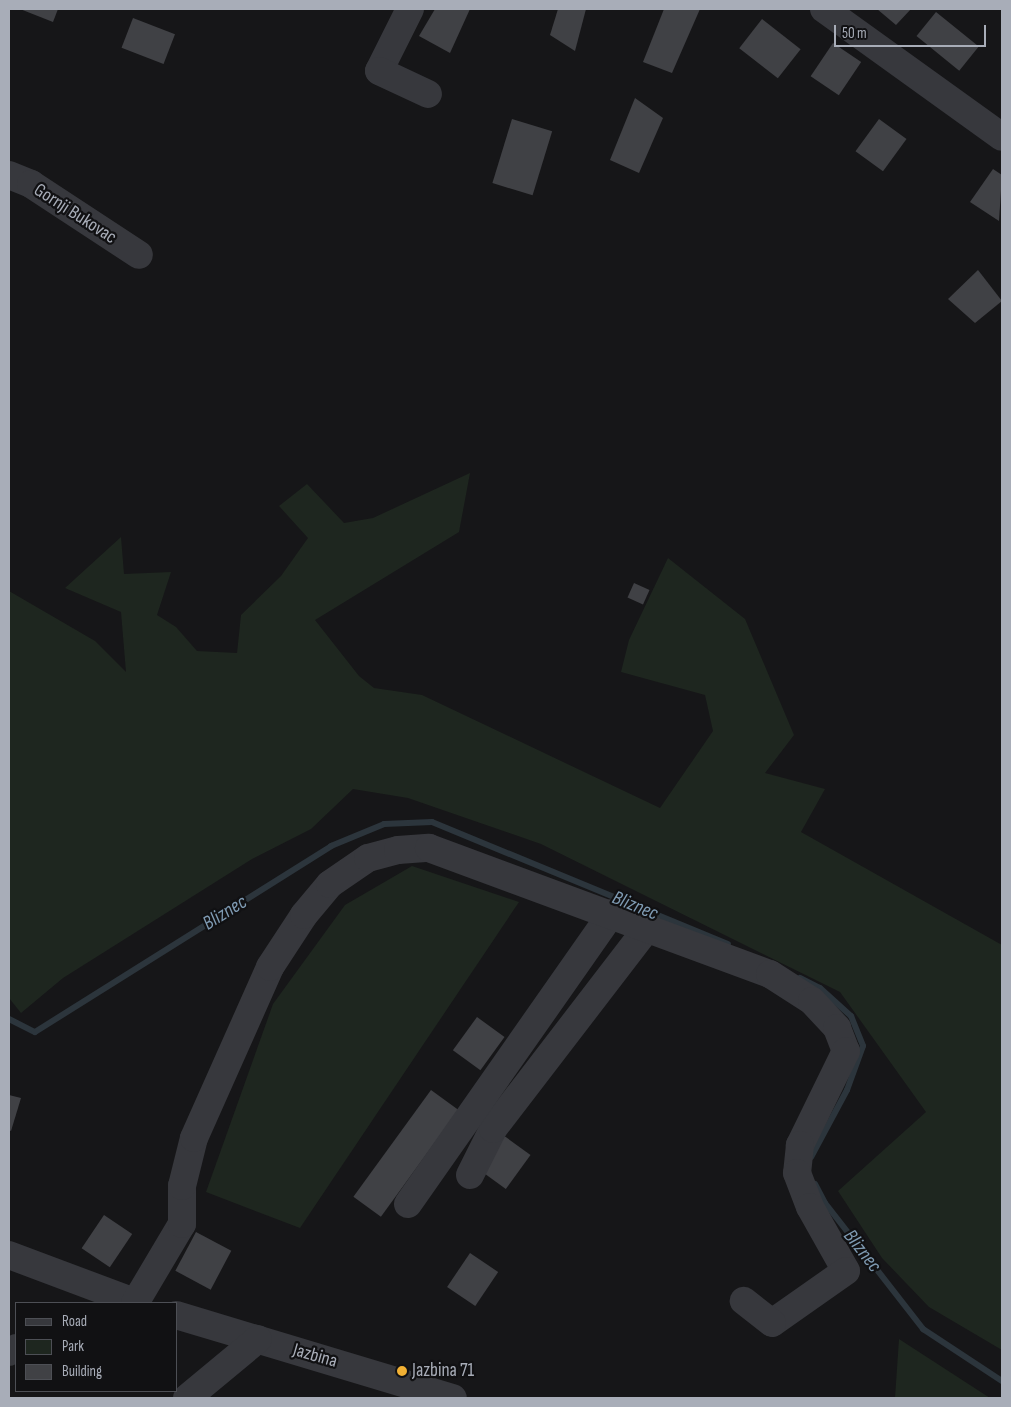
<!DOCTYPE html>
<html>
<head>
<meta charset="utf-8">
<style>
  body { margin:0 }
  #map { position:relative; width:1011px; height:1407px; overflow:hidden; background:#161618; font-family:"Sofia Sans Condensed",sans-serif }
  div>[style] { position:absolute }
  .green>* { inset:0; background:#1e261f }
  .stream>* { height:6px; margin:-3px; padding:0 3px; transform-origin:3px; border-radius:3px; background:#2c353c }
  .building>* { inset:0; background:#404145; transform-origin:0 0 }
  .minor>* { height:28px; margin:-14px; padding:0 14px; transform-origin:14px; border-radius:14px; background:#37383d }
  .dots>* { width:14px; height:14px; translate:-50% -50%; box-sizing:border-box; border:2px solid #111113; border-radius:50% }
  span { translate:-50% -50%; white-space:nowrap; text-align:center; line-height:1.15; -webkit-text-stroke:4.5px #111113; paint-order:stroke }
  .street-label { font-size:19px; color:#a8adb8 }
  .poi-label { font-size:19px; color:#a8adb8 }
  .left { translate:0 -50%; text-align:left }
  .water-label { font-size:20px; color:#7f9bb3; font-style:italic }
  .frame { position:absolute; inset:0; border:10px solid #a8adb8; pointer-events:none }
  .legend { position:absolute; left:15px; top:1302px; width:162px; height:90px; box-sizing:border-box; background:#111113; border:1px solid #4d4f55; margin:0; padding:6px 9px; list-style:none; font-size:15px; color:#a8adb8 }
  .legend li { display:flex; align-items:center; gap:10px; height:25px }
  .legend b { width:25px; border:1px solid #4d4f55 }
  .scale { position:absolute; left:834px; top:25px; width:152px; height:22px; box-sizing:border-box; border:2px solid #a8adb8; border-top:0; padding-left:6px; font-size:15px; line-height:18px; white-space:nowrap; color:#a8adb8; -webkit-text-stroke:4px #111113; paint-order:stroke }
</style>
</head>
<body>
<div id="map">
  <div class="green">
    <i style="clip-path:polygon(470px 473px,459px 532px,315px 620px,359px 676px,374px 688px,422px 695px,660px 808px,713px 731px,705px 695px,621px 672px,629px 640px,668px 558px,745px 619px,794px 735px,765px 773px,825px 789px,801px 832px,1002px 945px,1002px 1350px,929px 1307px,882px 1258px,838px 1191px,926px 1112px,840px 992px,541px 844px,408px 798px,353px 789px,311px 829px,252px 859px,63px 978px,21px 1013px,9px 998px,9px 591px,95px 641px,126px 672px,121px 612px,65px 588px,121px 537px,124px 574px,171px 572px,157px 615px,176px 627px,197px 651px,237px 653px,241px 615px,281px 576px,308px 538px,279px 506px,307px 484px,344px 523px,373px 518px)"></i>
    <i style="clip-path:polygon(412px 866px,519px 902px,300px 1228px,206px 1192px,273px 1004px,345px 905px)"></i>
    <i style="clip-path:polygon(899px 1339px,990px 1398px,895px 1398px)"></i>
  </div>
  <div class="stream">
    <i style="left:800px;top:978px;width:22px;rotate:27deg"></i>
    <i style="left:820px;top:988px;width:42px;rotate:42.1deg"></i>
    <i style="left:851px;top:1016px;width:32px;rotate:68deg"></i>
    <i style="left:863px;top:1046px;width:47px;rotate:110deg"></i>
    <i style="left:847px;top:1090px;width:76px;rotate:118.2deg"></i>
    <i style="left:9px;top:1019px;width:29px;rotate:27deg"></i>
    <i style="left:35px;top:1032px;width:350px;rotate:-32.1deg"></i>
    <i style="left:331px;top:846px;width:57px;rotate:-22.5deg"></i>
    <i style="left:384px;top:824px;width:48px;rotate:-2.4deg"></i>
    <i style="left:432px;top:822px;width:320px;rotate:22.4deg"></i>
    <i style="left:815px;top:1184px;width:21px;rotate:62deg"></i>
    <i style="left:825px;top:1203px;width:160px;rotate:52.1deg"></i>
    <i style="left:923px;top:1329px;width:95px;rotate:33.4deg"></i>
  </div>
  <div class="building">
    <i style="clip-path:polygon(20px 9px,58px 9px,53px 22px)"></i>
    <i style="clip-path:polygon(435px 9px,470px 9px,450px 53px,419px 36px)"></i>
    <i style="clip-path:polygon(558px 9px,586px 9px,575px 51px,550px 35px)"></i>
    <i style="clip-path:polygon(664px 9px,700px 9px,672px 73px,643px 62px)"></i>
    <i style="clip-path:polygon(877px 9px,911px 9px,896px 25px)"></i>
    <i style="left:936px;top:12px;width:55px;height:31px;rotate:39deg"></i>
    <i style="left:133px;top:18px;width:45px;height:32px;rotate:21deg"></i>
    <i style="left:762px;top:19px;width:49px;height:37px;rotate:38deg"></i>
    <i style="left:833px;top:43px;width:34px;height:40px;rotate:34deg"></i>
    <i style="clip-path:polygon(635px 98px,663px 118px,639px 173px,610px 160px)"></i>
    <i style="left:512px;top:119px;width:42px;height:67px;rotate:17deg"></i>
    <i style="left:879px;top:119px;width:34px;height:40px;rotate:36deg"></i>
    <i style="clip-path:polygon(993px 169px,1002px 175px,999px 221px,970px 202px)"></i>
    <i style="clip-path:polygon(978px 270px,1002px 301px,975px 323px,948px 299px)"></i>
    <i style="left:634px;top:583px;width:17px;height:16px;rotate:24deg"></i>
    <i style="left:477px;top:1017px;width:34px;height:41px;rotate:36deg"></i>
    <i style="left:431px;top:1090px;width:34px;height:132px;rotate:36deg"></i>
    <i style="clip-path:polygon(9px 1095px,21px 1098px,11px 1131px,9px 1130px)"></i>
    <i style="left:503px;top:1135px;width:34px;height:42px;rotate:36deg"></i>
    <i style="left:104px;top:1215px;width:34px;height:40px;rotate:34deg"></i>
    <i style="left:196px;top:1232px;width:40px;height:44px;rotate:28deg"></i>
    <i style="left:470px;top:1253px;width:34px;height:41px;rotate:34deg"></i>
  </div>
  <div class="minor">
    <i style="left:410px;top:9px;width:69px;rotate:116.6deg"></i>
    <i style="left:379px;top:71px;width:54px;rotate:25.1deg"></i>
    <i style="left:824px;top:9px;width:219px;rotate:35.7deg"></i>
    <i style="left:9px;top:175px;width:24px;rotate:22deg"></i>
    <i style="left:31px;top:184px;width:129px;rotate:33.3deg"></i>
    <i style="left:470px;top:1175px;width:51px;rotate:-63.4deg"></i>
    <i style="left:493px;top:1129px;width:255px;rotate:-52.5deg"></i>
    <i style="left:408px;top:1204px;width:355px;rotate:-55deg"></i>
    <i style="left:9px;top:1255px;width:137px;rotate:20.6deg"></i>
    <i style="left:135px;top:1303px;width:92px;rotate:-59.3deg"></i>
    <i style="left:182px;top:1224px;width:38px;rotate:-90deg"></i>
    <i style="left:182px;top:1186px;width:49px;rotate:-76deg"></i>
    <i style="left:194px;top:1138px;width:187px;rotate:-66deg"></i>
    <i style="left:270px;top:967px;width:62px;rotate:-56.8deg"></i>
    <i style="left:304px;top:915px;width:40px;rotate:-50deg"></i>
    <i style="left:330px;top:884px;width:46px;rotate:-34.4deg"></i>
    <i style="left:368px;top:858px;width:31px;rotate:-15deg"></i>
    <i style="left:398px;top:850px;width:31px;rotate:-4deg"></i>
    <i style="left:429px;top:848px;width:364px;rotate:20.3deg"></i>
    <i style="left:770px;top:974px;width:50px;rotate:32.7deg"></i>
    <i style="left:812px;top:1001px;width:37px;rotate:47deg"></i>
    <i style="left:837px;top:1028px;width:25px;rotate:69deg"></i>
    <i style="left:846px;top:1051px;width:105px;rotate:116.1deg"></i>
    <i style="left:800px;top:1145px;width:28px;rotate:96deg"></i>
    <i style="left:797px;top:1173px;width:36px;rotate:69deg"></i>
    <i style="left:810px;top:1207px;width:73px;rotate:60.6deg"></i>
    <i style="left:846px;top:1271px;width:90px;rotate:144.9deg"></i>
    <i style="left:772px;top:1323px;width:36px;rotate:-142deg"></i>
    <i style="left:176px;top:1315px;width:289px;rotate:16.7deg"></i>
    <i style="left:9px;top:1352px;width:8px;rotate:-30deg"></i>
    <i style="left:187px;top:1398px;width:92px;rotate:-39.7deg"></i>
  </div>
  <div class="dots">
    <i style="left:402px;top:1371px;background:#f2b134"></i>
  </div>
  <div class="street-label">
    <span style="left:75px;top:214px;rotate:33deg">Gornji Bukovac</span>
    <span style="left:315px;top:1356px;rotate:16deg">Jazbina</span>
  </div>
  <div class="poi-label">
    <span class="left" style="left:412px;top:1371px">Jazbina 71</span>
  </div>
  <div class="water-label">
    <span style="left:635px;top:906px;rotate:22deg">Bliznec</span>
    <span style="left:225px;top:913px;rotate:-32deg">Bliznec</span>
    <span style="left:862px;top:1251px;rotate:52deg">Bliznec</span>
  </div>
  <div class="frame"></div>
  <ul class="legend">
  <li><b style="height:6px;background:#37383d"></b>Road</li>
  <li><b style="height:14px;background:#1e261f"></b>Park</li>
  <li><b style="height:14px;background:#404145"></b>Building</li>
  </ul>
  <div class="scale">50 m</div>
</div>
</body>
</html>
